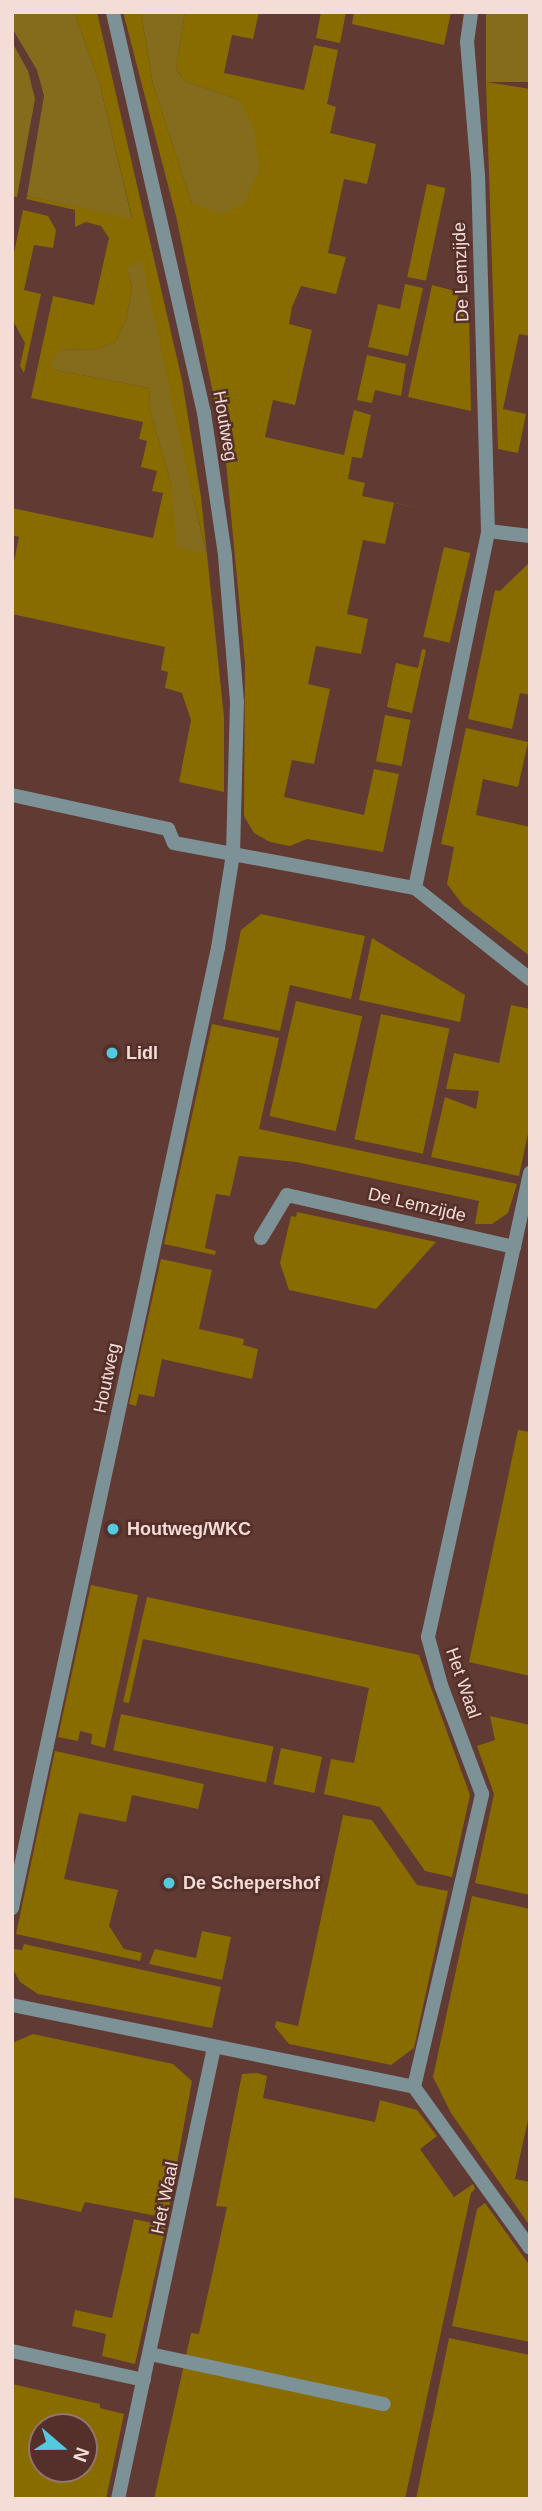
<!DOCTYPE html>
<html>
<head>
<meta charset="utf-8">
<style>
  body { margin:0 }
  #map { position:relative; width:542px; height:2511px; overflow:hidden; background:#603a33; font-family:Helvetica,sans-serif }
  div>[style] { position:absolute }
  .green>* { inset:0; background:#896c00; transform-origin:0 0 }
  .forest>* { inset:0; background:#856c1d; transform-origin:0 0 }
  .minor>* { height:14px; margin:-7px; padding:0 7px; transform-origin:7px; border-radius:7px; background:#7c9296 }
  .tertiary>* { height:14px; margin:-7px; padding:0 7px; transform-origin:7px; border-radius:7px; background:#7c9296 }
  .dots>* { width:19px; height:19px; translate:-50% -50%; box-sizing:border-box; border:4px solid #552f29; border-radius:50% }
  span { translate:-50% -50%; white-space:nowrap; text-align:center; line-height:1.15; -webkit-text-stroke:5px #552f29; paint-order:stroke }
  .street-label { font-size:18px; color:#f4dcd7 }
  .poi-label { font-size:18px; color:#f4dcd7; font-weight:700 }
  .left { translate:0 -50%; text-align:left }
  .frame { position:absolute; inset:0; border:14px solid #f4dcd7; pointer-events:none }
  .north { position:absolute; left:28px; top:2413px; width:70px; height:70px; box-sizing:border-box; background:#552f29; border:2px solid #95746f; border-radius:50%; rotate:110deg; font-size:19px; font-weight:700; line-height:28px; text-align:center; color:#f4dcd7 }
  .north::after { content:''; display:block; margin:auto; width:24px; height:32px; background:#54cade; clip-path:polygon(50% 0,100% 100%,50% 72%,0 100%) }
</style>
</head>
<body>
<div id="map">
  <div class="green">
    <i style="clip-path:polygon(evenodd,74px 12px,97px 12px,182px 380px,201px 497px,224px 717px,224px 792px,179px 782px,191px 720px,182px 693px,165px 688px,168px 672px,161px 670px,165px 647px,12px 614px,12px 571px,19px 537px,12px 535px,12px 508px,153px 538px,163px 493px,152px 491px,157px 471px,141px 467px,147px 441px,139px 439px,143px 422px,31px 398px,53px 296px,94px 305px,109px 238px,101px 226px,86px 222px,75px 227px,75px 210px,26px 199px,27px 196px,132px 218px,100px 85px,74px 12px,127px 267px,193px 498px,207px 553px,171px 483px,149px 407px,150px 388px,55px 370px,61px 349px,94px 350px,115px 342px,126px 320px,132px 288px,127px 267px)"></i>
    <i style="clip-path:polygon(123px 12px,141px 12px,153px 84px,192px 203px,240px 100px,184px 81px,176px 69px,185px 12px,259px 12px,253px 39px,232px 35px,224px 73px,304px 90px,314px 45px,338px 50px,327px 104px,336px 107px,330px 133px,376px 144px,367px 184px,344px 179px,328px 253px,346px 257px,336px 294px,301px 286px,292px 307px,289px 324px,312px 330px,295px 405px,273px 400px,265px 437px,344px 455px,354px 410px,371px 415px,362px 458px,352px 457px,348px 479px,365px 483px,362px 496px,429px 510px,394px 503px,385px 544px,363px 540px,347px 614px,368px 619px,361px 654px,316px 646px,308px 684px,330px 689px,314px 764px,292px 760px,284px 797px,364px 815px,374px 769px,399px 774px,383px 852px,307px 839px,290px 846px,270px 842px,254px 833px,244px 816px,245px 663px,225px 451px,176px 216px)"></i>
    <i style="clip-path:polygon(321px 12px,346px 12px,340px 43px,316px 38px)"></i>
    <i style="clip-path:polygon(354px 12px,451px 12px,444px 45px,352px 24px)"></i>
    <i style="clip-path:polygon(486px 82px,530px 89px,530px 336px,519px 334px,503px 409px,526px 414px,518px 453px,498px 449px)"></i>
    <i style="left:427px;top:184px;width:19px;height:95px;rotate:12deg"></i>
    <i style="clip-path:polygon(23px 210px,48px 216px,56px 230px,53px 248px,34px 245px,24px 290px,41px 294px,24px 373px,20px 366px,25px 343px,12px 319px,12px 262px)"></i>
    <i style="clip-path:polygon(405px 284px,423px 288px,408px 356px,368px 347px,378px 304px,400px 309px)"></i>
    <i style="clip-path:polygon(432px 285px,459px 292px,455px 309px,469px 312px,471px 411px,408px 397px)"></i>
    <i style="clip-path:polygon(367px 355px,406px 364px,401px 396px,375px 390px,372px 403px,357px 400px)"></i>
    <i style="left:444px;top:547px;width:27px;height:92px;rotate:13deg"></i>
    <i style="clip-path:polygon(530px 562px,530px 695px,520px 693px,512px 729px,468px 719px,495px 590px,500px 591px)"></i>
    <i style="clip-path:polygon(422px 649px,426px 650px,412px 713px,387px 707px,396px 663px,418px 668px)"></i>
    <i style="left:385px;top:715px;width:26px;height:47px;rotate:11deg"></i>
    <i style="clip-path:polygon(466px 728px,528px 742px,518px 787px,483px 779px,476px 815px,530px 827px,530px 956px,463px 905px,447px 884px,454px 847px,441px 844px)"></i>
    <i style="clip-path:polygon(261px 914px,365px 936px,351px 999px,290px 985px,280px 1031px,223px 1019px,241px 930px)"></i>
    <i style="clip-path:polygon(372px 938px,465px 995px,460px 1022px,359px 1000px)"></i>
    <i style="left:296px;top:1001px;width:68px;height:118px;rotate:13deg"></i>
    <i style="clip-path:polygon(511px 1005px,530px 1009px,530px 1124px,519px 1176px,431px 1157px,445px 1097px,476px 1109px,479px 1091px,446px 1089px,454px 1053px,499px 1063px)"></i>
    <i style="left:381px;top:1014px;width:70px;height:128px;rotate:12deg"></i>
    <i style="clip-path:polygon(212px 1024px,279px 1038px,259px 1129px,517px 1184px,508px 1213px,492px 1224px,475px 1224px,479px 1201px,296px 1162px,239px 1156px,230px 1196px,216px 1194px,205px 1248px,216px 1251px,215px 1255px,164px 1244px)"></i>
    <i style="clip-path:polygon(297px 1212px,436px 1242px,376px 1309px,289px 1290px,280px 1263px,291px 1216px,296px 1217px)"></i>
    <i style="clip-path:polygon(161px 1259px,212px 1270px,199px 1329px,244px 1339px,243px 1345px,258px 1349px,252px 1379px,162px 1359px,154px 1397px,139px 1394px,136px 1406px,129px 1404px)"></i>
    <i style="clip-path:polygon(518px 1430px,530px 1432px,530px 1676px,469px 1662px)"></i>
    <i style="clip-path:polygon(91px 1585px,138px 1595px,105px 1748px,91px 1744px,92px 1734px,80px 1731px,78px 1741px,58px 1737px)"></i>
    <i style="clip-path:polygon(147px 1597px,419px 1655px,470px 1795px,452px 1877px,425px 1871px,380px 1807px,324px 1794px,331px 1759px,354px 1763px,369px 1688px,143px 1639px,129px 1703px,123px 1702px)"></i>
    <i style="left:121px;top:1714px;width:156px;height:37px;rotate:12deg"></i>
    <i style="clip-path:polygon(490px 1716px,530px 1725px,530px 1895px,475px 1883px,494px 1794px,477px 1746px,495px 1740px)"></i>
    <i style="left:281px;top:1748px;width:42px;height:37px;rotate:12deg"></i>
    <i style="clip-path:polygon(55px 1751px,204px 1784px,198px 1809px,132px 1795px,126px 1822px,79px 1813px,64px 1879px,118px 1890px,109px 1926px,124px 1949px,142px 1953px,140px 1961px,16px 1934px)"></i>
    <i style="clip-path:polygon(343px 1815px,372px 1820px,417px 1885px,448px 1891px,414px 2048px,391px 2065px,289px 2044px,275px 2027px,276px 2021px,298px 2026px)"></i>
    <i style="clip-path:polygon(472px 1896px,530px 1909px,530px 2111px,515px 2179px,530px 2182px,530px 2226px,451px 2113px,433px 2077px)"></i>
    <i style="clip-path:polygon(202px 1931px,231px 1937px,222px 1980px,149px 1964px,155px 1949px,196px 1958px)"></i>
    <i style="clip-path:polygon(24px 1944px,221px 1987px,212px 2028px,38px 1994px,20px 1982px,13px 1969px,13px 1949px,22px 1950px)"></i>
    <i style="clip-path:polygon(33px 2034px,173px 2064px,192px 2081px,167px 2218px,85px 2202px,81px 2212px,12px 2197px,12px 2043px)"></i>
    <i style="clip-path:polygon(257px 2073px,267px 2076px,263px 2098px,375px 2122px,380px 2100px,417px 2110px,437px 2136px,420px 2149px,454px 2197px,473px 2184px,475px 2189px,471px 2193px,405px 2499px,154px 2499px,191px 2333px,199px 2334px,227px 2207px,216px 2206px,242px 2074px)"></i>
    <i style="clip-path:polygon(485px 2203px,530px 2266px,530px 2342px,452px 2326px,477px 2209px)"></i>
    <i style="clip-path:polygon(134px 2219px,166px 2226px,135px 2364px,102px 2356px,106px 2334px,72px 2326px,75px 2310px,112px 2318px)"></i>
    <i style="clip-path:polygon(449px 2338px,530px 2355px,530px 2499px,416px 2499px)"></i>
    <i style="clip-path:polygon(evenodd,12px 2384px,100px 2404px,100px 2408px,124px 2414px,106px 2499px,12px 2499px,12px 2384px,42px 2427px,84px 2427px,84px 2469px,42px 2469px,42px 2427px)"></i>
  </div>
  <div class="forest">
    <i style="clip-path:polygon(12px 12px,74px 12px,100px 85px,132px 219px,27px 196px,44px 96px,37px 70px,12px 28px)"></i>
    <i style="clip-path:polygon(141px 12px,185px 12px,176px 69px,184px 81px,240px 100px,254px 129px,259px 170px,244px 204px,221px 214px,192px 203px,153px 84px)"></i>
    <i style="left:486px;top:12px;width:44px;height:70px"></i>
    <i style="clip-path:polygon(12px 42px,28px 71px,35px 99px,17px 197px,12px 196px)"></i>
    <i style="clip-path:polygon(142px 261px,193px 498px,207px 554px,177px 547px,171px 483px,149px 407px,150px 388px,55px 370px,50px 363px,61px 349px,94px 350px,115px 342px,126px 320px,132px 288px,127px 267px)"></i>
  </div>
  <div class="minor">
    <i style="left:488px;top:531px;width:42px;rotate:6.8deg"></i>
    <i style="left:12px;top:795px;width:160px;rotate:12.3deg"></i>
    <i style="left:168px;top:829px;width:15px;rotate:67deg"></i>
    <i style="left:174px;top:843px;width:245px;rotate:10.6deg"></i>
    <i style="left:415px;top:888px;width:147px;rotate:38.4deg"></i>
    <i style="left:415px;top:888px;width:364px;rotate:-78.4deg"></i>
    <i style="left:488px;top:531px;width:356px;rotate:-91.6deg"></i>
    <i style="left:478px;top:175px;width:133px;rotate:-94.7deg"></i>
    <i style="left:467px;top:42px;width:30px;rotate:-82deg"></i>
    <i style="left:261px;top:1238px;width:50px;rotate:-58.8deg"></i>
    <i style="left:287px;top:1195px;width:233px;rotate:12.9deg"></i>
    <i style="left:514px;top:1247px;width:76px;rotate:-77.8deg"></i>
    <i style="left:12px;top:2005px;width:410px;rotate:11.5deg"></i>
    <i style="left:414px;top:2087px;width:301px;rotate:-76.9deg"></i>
    <i style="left:482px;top:1794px;width:116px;rotate:-110.6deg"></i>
    <i style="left:441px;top:1685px;width:50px;rotate:-105.2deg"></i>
    <i style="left:428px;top:1637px;width:399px;rotate:-77.6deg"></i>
    <i style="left:414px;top:2087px;width:198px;rotate:54.2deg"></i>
    <i style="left:12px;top:2351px;width:135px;rotate:12.4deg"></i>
    <i style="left:150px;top:2354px;width:239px;rotate:12.1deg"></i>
    <i style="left:118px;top:2499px;width:460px;rotate:-78deg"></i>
  </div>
  <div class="tertiary">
    <i style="left:12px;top:1908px;width:982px;rotate:-77.89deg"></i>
    <i style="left:218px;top:948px;width:95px;rotate:-80.9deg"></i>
    <i style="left:233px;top:854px;width:152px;rotate:-88.5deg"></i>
    <i style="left:237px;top:702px;width:147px;rotate:-94.7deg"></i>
    <i style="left:225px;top:555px;width:144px;rotate:-98.4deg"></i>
    <i style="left:204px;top:413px;width:411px;rotate:-102.8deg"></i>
  </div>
  <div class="dots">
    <i style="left:112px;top:1053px;background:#54cade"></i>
    <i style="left:113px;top:1529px;background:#54cade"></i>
    <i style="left:169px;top:1883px;background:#54cade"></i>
  </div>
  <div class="street-label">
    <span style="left:461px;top:272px;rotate:-92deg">De Lemzijde</span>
    <span style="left:225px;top:426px;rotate:80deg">Houtweg</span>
    <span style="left:417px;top:1205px;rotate:13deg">De Lemzijde</span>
    <span style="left:107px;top:1378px;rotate:-78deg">Houtweg</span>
    <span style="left:463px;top:1683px;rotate:71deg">Het Waal</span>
    <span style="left:165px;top:2198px;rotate:-78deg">Het Waal</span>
  </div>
  <div class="poi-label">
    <span class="left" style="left:126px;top:1053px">Lidl</span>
    <span class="left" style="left:127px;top:1529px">Houtweg/WKC</span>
    <span class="left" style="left:183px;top:1883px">De Schepershof</span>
  </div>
  <div class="frame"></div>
  <div class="north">N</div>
</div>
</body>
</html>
